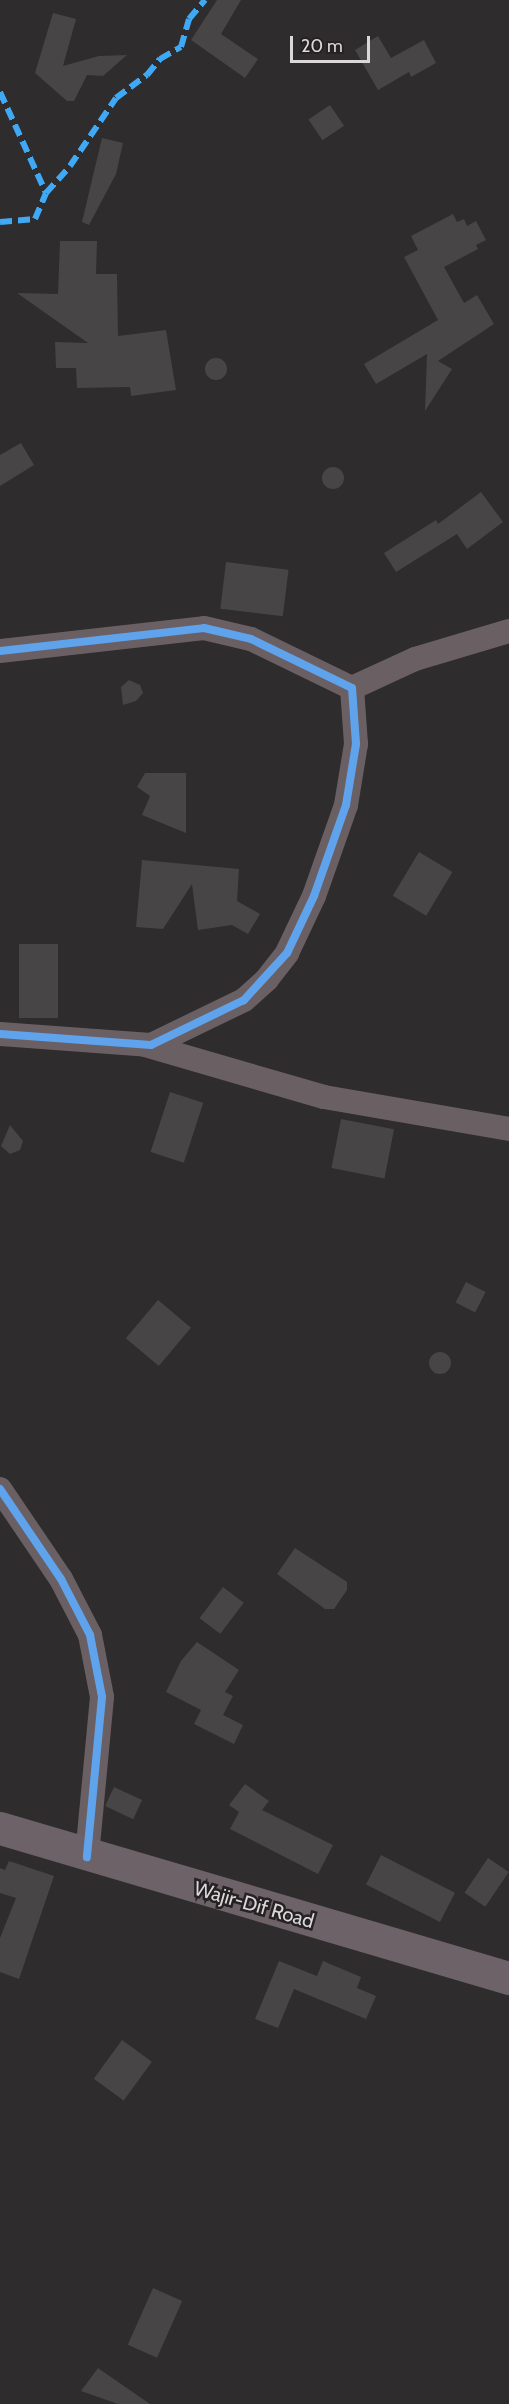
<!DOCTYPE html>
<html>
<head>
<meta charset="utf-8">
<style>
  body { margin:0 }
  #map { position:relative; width:509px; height:2404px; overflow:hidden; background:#2e2c2d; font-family:Cabin,sans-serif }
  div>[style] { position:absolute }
  .building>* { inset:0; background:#474546; transform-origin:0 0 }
  .round { border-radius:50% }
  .street>* { height:24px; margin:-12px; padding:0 12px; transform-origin:12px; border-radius:12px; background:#6a6064 }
  .secondary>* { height:33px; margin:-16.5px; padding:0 16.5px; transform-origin:16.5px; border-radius:16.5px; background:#6d6268 }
  .quiet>* { height:6px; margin-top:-3px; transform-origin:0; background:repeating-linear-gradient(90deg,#3fa9f5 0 12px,transparent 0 18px) }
  .cycleway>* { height:8px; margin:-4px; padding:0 4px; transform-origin:4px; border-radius:4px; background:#60a3ed }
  span { translate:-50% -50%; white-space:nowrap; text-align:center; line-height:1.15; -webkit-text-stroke:5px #262123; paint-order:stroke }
  .street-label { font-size:20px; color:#dbd8da }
  .scale { position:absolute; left:290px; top:36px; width:80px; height:27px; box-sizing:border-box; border:3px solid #dbd8da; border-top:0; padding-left:8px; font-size:18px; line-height:21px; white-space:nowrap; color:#dbd8da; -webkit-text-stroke:4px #262123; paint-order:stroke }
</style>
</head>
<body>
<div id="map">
  <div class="building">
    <i style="clip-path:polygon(217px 0,241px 0,221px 34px,258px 59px,245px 78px,191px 40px)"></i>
    <i style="clip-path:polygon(53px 13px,76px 19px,63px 66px,99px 56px,127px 55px,103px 76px,87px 75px,74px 101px,67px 101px,35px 73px)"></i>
    <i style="clip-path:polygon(378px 36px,391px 58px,424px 40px,436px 63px,411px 77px,409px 72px,378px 90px,355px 50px)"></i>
    <i style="left:330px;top:105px;width:25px;height:26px;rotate:56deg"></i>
    <i style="clip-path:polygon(102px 138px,123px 143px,116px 174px,89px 225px,82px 222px)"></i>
    <i style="clip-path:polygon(453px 214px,457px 222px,464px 219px,467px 226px,476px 221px,486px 240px,476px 245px,478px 249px,444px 267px,464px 303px,477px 295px,494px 324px,438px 361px,452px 369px,425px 411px,427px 354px,376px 384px,364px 364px,438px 320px,404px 257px,418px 250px,411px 236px)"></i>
    <i style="clip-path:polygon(60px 241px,97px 241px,96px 274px,117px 274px,118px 336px,166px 330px,176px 390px,131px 396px,130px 387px,77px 388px,76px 368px,56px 368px,55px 342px,88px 343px,17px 293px,58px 294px)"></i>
    <i class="round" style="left:205px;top:358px;width:22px;height:22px"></i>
    <i style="clip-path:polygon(21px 443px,34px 465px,0 486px,0 455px)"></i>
    <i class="round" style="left:322px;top:467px;width:22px;height:22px"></i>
    <i style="clip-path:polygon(481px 492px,503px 522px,467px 549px,457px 534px,396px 572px,384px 553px,436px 520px,438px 524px)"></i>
    <i style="left:226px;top:562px;width:63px;height:47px;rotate:7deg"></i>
    <i style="clip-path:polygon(129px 680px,140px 685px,143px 693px,136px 701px,123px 705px,121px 687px)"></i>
    <i style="clip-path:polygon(145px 773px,186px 773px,186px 833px,142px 815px,150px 796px,137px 787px)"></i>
    <i style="left:419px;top:852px;width:39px;height:51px;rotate:31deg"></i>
    <i style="clip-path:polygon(142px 860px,239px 869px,237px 901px,260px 914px,248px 934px,232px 925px,198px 930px,192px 884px,163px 929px,136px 927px)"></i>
    <i style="left:19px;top:944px;width:39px;height:74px"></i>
    <i style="left:170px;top:1092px;width:35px;height:63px;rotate:18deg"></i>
    <i style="left:341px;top:1119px;width:54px;height:50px;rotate:11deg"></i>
    <i style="clip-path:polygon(10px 1125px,23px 1141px,20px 1150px,10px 1154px,1px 1146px)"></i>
    <i style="left:466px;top:1282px;width:22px;height:23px;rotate:27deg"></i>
    <i style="left:158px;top:1300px;width:43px;height:50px;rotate:40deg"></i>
    <i class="round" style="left:429px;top:1352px;width:22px;height:22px"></i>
    <i style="clip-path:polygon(295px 1548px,347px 1582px,347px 1590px,334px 1609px,325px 1609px,277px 1574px)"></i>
    <i style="left:223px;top:1587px;width:26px;height:39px;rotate:37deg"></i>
    <i style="clip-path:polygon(197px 1642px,239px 1670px,225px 1692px,233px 1696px,223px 1715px,243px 1725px,234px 1744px,194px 1724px,201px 1710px,166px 1692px,181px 1661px)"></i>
    <i style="clip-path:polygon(245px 1784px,269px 1801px,262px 1810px,333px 1845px,318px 1874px,230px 1829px,239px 1812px,229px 1805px)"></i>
    <i style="left:114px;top:1787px;width:31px;height:21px;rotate:25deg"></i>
    <i style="left:381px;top:1855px;width:83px;height:33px;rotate:27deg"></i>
    <i style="left:488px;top:1858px;width:25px;height:42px;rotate:34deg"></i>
    <i style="clip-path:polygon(9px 1861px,54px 1876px,19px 1979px,0 1972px,0 1938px,16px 1898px,0 1893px,0 1868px,5px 1870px)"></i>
    <i style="clip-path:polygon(279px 1961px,317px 1976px,323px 1961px,361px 1977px,357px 1988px,376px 1996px,366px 2019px,294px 1989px,278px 2028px,255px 2019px)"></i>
    <i style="left:122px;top:2040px;width:37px;height:48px;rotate:36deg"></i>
    <i style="left:153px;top:2288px;width:32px;height:62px;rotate:24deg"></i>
    <i style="clip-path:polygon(98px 2368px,150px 2404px,118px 2404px,81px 2391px)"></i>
  </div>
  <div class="street">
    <i style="left:0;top:651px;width:205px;rotate:-6.4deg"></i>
    <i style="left:204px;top:628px;width:48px;rotate:13.2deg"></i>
    <i style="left:251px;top:639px;width:112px;rotate:25.9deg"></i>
    <i style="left:352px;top:688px;width:69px;rotate:-24.7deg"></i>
    <i style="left:415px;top:659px;width:98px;rotate:-16.6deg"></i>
    <i style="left:0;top:1034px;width:151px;rotate:4.2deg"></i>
    <i style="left:151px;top:1045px;width:103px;rotate:-25.8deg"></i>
    <i style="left:244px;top:1000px;width:31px;rotate:-42deg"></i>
    <i style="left:267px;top:979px;width:33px;rotate:-52deg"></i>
    <i style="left:287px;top:953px;width:63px;rotate:-64.7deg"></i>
    <i style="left:314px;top:896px;width:96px;rotate:-70.6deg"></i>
    <i style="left:346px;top:805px;width:62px;rotate:-80.7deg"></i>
    <i style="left:356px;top:744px;width:56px;rotate:-94.1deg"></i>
    <i style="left:145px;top:1045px;width:186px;rotate:16.2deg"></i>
    <i style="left:324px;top:1097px;width:188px;rotate:9.8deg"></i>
    <i style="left:0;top:1489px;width:109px;rotate:55.9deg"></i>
    <i style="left:61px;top:1579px;width:63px;rotate:62.6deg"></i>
    <i style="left:90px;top:1635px;width:63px;rotate:79deg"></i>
    <i style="left:102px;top:1697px;width:161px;rotate:95.4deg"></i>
  </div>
  <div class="secondary">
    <i style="left:0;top:1828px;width:531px;rotate:16.42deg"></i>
  </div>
  <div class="quiet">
    <i style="left:0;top:92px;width:111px;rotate:65.5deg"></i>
    <i style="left:46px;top:193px;width:36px;rotate:-48deg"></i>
    <i style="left:70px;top:166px;width:82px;rotate:-55.9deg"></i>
    <i style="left:116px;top:98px;width:39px;rotate:-37deg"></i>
    <i style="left:147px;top:75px;width:21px;rotate:-51deg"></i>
    <i style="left:160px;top:59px;width:24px;rotate:-30deg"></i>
    <i style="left:181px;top:47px;width:29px;rotate:-74deg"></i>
    <i style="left:189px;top:19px;width:25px;rotate:-50deg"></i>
    <i style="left:0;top:222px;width:35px;rotate:-5deg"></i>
    <i style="left:35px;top:219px;width:28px;rotate:-67deg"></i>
  </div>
  <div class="cycleway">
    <i style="left:0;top:651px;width:205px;rotate:-6.4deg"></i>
    <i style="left:204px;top:628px;width:48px;rotate:13.2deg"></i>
    <i style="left:251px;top:639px;width:112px;rotate:25.9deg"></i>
    <i style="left:352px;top:688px;width:56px;rotate:85.9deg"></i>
    <i style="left:356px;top:744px;width:62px;rotate:99.3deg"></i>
    <i style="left:346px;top:805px;width:96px;rotate:109.4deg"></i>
    <i style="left:314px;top:896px;width:63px;rotate:115.3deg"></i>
    <i style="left:287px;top:953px;width:64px;rotate:132.5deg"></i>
    <i style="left:244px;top:1000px;width:103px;rotate:154.2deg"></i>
    <i style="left:151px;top:1045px;width:151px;rotate:-175.8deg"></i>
    <i style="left:0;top:1489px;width:109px;rotate:55.9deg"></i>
    <i style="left:61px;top:1579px;width:63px;rotate:62.6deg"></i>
    <i style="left:90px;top:1635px;width:63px;rotate:79deg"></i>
    <i style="left:102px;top:1697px;width:161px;rotate:95.4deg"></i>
  </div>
  <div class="street-label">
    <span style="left:254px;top:1905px;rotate:16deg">Wajir-Dif Road</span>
  </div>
  <div class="scale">20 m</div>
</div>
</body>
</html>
